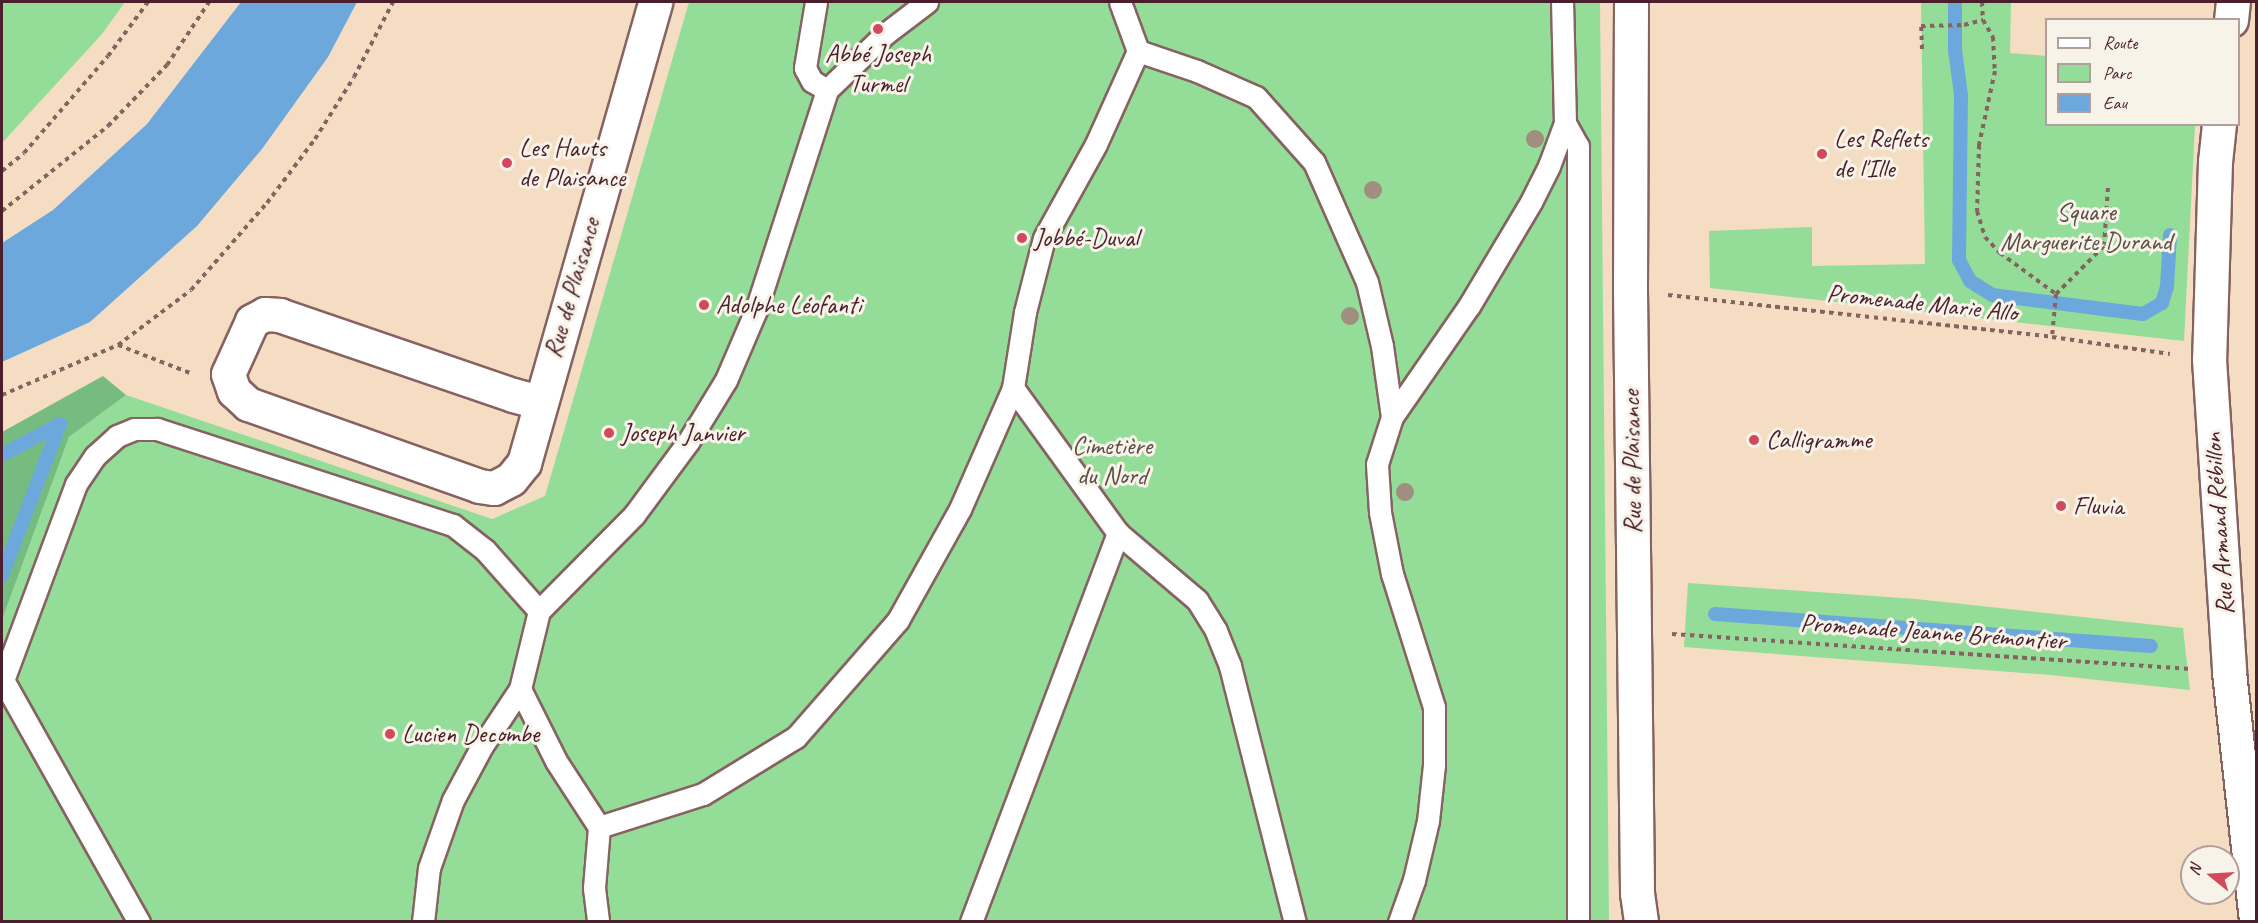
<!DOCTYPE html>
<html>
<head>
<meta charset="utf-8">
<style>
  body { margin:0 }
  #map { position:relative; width:2258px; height:923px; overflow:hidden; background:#f4ddc2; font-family:Caveat,sans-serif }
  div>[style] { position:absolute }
  .green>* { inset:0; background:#93dd99 }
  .forest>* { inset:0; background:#76bc81 }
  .water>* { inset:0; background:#6da8dd }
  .stream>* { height:14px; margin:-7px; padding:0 7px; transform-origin:7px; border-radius:7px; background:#6da8dd }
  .path>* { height:4px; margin-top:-2px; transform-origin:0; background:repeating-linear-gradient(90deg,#866260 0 4.5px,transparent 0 9px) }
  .roads { filter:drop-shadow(2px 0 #866260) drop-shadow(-2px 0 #866260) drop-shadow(0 2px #866260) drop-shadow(0 -2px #866260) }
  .lane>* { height:21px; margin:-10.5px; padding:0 10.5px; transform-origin:10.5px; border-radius:10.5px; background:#fff }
  .street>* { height:33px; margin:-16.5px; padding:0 16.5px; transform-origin:16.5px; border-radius:16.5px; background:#fff }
  .trees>* { width:18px; height:18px; margin:-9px; border-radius:50%; background:#a08e7e }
  .dots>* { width:16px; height:16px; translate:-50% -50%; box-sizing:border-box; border:3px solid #f7f3e8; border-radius:50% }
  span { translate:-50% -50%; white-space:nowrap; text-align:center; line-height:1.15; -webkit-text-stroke:6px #f7f3e8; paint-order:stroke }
  .poi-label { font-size:26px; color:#4a1f2b }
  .left { translate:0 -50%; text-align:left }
  .park-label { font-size:26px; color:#5c4e46 }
  .street-label { font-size:26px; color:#4a1f2b }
  .frame { position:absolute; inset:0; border:3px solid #4a1f2b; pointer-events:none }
  .legend { position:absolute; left:2045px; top:18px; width:195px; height:108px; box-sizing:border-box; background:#f7f3e8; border:2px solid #b29e9c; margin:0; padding:8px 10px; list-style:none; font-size:18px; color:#4a1f2b }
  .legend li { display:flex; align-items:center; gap:12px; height:30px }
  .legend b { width:30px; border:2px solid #b29e9c }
  .north { position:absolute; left:2180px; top:845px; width:60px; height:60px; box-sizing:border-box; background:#f7f3e8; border:2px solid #b29e9c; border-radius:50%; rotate:288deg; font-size:16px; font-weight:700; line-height:24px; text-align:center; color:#4a1f2b }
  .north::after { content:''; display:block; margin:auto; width:21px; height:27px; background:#d1495b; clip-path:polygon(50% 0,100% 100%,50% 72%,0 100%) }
</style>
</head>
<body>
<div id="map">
  <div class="green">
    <i style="clip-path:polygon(2px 2px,125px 2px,102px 34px,2px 143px)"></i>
    <i style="clip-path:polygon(689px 2px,1600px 2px,1609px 921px,2px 921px,2px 620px,69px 437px,126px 395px,492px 519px,545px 496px)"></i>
    <i style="clip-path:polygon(1921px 2px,2011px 2px,2010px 53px,2046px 56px,2046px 124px,2195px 125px,2184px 341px,1710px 288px,1709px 231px,1812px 227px,1812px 266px,1925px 264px)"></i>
    <i style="clip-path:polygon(1688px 583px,1916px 599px,2183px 628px,2190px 690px,2051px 675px,1684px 647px)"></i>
  </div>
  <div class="forest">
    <i style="clip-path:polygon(103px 376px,126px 395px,69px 437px,2px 620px,2px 432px)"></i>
  </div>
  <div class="water">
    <i style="clip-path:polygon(241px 2px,357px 2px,328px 57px,262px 149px,197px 226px,90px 322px,2px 362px,2px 243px,53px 210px,147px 124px)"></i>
  </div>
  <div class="stream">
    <i style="left:1955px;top:2px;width:48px;rotate:90deg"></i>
    <i style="left:1955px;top:50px;width:45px;rotate:82.4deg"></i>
    <i style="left:1961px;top:95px;width:165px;rotate:90.7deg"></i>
    <i style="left:1959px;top:260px;width:24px;rotate:62deg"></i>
    <i style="left:1970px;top:281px;width:26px;rotate:32deg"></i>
    <i style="left:1992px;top:295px;width:152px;rotate:7.2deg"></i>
    <i style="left:2143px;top:314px;width:22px;rotate:-30deg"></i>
    <i style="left:2162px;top:303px;width:17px;rotate:-73deg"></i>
    <i style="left:2167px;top:287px;width:52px;rotate:-86.7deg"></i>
    <i style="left:2px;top:455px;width:66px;rotate:-28.1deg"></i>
    <i style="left:2px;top:575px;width:162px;rotate:-69deg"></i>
    <i style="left:1715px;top:614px;width:437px;rotate:4.2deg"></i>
  </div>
  <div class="path">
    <i style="left:1982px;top:2px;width:18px;rotate:87deg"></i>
    <i style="left:1983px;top:20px;width:20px;rotate:60deg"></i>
    <i style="left:1993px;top:37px;width:34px;rotate:87deg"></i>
    <i style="left:1995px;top:71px;width:76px;rotate:102.2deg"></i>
    <i style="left:1979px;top:145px;width:66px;rotate:91.7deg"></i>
    <i style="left:1977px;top:211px;width:27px;rotate:73deg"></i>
    <i style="left:1985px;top:237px;width:22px;rotate:47deg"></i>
    <i style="left:2000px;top:253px;width:69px;rotate:36.2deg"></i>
    <i style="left:2056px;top:294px;width:43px;rotate:95.3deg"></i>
    <i style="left:1922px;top:49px;width:23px;rotate:-92deg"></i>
    <i style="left:1921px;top:26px;width:43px;rotate:-1.3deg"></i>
    <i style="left:1964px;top:25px;width:20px;rotate:-15deg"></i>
    <i style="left:2px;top:171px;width:28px;rotate:-39deg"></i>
    <i style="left:24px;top:153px;width:128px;rotate:-49.1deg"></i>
    <i style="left:108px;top:56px;width:67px;rotate:-53.5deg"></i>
    <i style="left:2px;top:211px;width:136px;rotate:-38.7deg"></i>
    <i style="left:108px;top:126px;width:85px;rotate:-46deg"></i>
    <i style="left:167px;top:65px;width:76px;rotate:-56.3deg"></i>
    <i style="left:2056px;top:294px;width:68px;rotate:-45deg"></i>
    <i style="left:2104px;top:246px;width:59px;rotate:-86.1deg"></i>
    <i style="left:1668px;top:295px;width:386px;rotate:6.2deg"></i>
    <i style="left:2052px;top:337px;width:119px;rotate:8.2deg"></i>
    <i style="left:118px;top:345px;width:77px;rotate:21.3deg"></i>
    <i style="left:2px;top:395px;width:126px;rotate:-23.3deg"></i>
    <i style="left:118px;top:345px;width:91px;rotate:-37deg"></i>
    <i style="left:191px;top:290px;width:116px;rotate:-48.9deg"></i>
    <i style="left:267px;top:203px;width:80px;rotate:-53.1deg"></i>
    <i style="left:315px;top:139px;width:73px;rotate:-57.8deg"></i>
    <i style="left:354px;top:77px;width:85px;rotate:-62.5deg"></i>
    <i style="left:1672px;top:634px;width:520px;rotate:3.86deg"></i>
  </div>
  <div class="roads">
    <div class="lane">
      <i style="left:816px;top:2px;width:67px;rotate:99.5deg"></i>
      <i style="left:805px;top:68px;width:15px;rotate:62deg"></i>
      <i style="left:812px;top:81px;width:17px;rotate:31deg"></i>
      <i style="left:1138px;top:51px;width:62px;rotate:18.7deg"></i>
      <i style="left:1197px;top:71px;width:64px;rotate:23.8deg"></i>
      <i style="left:1256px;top:97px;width:87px;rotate:48.3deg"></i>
      <i style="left:1314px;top:162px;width:131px;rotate:66.2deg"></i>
      <i style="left:1367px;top:282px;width:66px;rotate:76.8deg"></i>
      <i style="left:1382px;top:346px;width:72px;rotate:82deg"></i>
      <i style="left:1565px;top:123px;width:26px;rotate:61deg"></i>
      <i style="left:1578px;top:146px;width:776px;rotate:90deg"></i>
      <i style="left:1013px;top:388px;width:179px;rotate:54.1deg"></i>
      <i style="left:1118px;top:533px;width:104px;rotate:40.3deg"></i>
      <i style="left:1197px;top:600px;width:36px;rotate:58deg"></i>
      <i style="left:1216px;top:631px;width:38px;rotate:68deg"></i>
      <i style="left:1230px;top:666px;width:264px;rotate:75.8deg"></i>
      <i style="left:3px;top:680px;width:278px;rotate:60.7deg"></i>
      <i style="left:2px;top:683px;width:212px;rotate:-69.6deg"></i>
      <i style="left:76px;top:484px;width:34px;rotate:-56deg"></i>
      <i style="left:95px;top:456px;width:30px;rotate:-42deg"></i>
      <i style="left:117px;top:436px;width:18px;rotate:-22deg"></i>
      <i style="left:134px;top:429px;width:23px"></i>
      <i style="left:157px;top:429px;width:311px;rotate:18deg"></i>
      <i style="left:453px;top:525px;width:41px;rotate:38deg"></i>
      <i style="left:485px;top:550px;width:81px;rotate:48.5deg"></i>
      <i style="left:520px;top:689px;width:80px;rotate:63.4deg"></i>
      <i style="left:556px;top:761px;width:79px;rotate:56.9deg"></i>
      <i style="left:599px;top:827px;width:61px;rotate:94.7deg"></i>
      <i style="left:594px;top:888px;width:34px;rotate:83deg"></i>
      <i style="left:599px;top:827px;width:109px;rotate:-17.6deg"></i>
      <i style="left:703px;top:794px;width:109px;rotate:-31.5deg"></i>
      <i style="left:796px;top:737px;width:155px;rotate:-48.9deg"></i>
      <i style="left:898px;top:620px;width:127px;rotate:-60.8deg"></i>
      <i style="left:960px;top:509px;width:132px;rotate:-66.3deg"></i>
      <i style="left:1013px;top:388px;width:77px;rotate:-81deg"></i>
      <i style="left:1025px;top:312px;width:76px;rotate:-75.6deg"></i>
      <i style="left:1044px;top:238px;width:107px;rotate:-61deg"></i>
      <i style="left:1096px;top:144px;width:102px;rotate:-65.7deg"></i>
      <i style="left:1138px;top:51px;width:52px;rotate:-110.2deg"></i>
      <i style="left:423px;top:922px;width:54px;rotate:-83.7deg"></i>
      <i style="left:429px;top:868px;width:72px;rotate:-70.6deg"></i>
      <i style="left:453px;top:800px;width:61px;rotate:-61.8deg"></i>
      <i style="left:482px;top:746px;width:69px;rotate:-56.3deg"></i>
      <i style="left:520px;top:689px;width:80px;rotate:-76.3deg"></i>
      <i style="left:539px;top:611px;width:135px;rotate:-45.3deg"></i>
      <i style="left:634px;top:515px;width:91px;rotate:-53.5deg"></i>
      <i style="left:688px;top:442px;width:73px;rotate:-58.5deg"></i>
      <i style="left:726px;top:380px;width:76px;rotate:-66.8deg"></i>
      <i style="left:756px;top:310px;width:231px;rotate:-72.1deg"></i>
      <i style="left:827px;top:90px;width:81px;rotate:-44deg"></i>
      <i style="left:885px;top:34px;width:53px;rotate:-37.3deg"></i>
      <i style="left:971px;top:922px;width:416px;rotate:-69.3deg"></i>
      <i style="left:1399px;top:922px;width:45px;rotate:-70.3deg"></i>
      <i style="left:1414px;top:880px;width:61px;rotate:-76.7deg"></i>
      <i style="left:1428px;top:821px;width:56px;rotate:-83.9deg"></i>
      <i style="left:1434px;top:765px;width:58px;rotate:-90deg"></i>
      <i style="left:1434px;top:707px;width:139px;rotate:-107.5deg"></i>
      <i style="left:1392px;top:574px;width:63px;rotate:-101deg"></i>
      <i style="left:1380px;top:512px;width:48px;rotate:-93.6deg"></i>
      <i style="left:1377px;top:464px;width:49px;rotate:-72.3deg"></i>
      <i style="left:1392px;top:417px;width:135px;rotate:-55.3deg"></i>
      <i style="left:1469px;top:306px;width:121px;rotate:-59.2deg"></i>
      <i style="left:1531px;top:202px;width:40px;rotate:-63.4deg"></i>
      <i style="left:1549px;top:166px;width:46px;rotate:-69.6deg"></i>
      <i style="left:1565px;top:123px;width:121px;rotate:-91.4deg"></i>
    </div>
    <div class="street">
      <i style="left:1631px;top:2px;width:289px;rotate:90.2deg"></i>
      <i style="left:1630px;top:291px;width:602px;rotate:89.33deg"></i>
      <i style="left:1637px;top:893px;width:29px;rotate:82deg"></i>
      <i style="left:2231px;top:20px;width:18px;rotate:-84deg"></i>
      <i style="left:2219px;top:124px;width:37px;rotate:96deg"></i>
      <i style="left:2215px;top:161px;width:198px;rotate:91.7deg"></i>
      <i style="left:2209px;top:359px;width:314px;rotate:86.3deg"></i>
      <i style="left:2229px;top:672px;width:251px;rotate:83.8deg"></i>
      <i style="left:539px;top:402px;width:27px;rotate:-165deg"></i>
      <i style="left:513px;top:395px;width:246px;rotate:-161.1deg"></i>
      <i style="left:280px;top:315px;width:15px;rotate:-176deg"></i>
      <i style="left:265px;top:314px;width:15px;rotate:152deg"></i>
      <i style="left:252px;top:321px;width:58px;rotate:114.4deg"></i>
      <i style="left:228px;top:374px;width:18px;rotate:71deg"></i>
      <i style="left:234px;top:391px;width:19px;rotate:43deg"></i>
      <i style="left:248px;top:404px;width:245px;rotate:19.5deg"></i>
      <i style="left:479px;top:486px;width:15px;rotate:8deg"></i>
      <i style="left:494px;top:488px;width:19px;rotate:-28deg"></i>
      <i style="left:511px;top:479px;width:21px;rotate:-51deg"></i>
      <i style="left:524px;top:463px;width:479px;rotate:-74.1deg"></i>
    </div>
  </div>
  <div class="trees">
    <i style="left:1535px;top:139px"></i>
    <i style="left:1373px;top:190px"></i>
    <i style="left:1350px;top:316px"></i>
    <i style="left:1405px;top:492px"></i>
  </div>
  <div class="dots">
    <i style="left:878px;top:29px;background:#d1495b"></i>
    <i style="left:1822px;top:154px;background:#d1495b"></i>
    <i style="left:507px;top:163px;background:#d1495b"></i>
    <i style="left:1022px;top:238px;background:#d1495b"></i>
    <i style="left:704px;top:305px;background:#d1495b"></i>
    <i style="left:609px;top:433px;background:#d1495b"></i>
    <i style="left:1754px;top:440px;background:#d1495b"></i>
    <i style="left:2061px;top:506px;background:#d1495b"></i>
    <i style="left:390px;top:734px;background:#d1495b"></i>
  </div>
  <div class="poi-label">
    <span style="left:878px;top:69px">Abbé Joseph<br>Turmel</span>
    <span class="left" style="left:1834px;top:154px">Les Reflets<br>de l'Ille</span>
    <span class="left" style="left:519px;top:163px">Les Hauts<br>de Plaisance</span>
    <span class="left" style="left:1034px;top:238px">Jobbé-Duval</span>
    <span class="left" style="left:716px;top:305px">Adolphe Léofanti</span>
    <span class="left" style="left:621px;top:433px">Joseph Janvier</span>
    <span class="left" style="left:1766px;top:440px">Calligramme</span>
    <span class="left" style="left:2073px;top:506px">Fluvia</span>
    <span class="left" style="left:402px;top:734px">Lucien Decombe</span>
  </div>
  <div class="park-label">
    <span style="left:2086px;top:227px">Square<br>Marguerite Durand</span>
    <span style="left:1112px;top:461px">Cimetière<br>du Nord</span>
  </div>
  <div class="street-label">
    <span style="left:572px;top:288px;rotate:-74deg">Rue de Plaisance</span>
    <span style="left:1922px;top:303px;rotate:6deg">Promenade Marie Allo</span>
    <span style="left:1632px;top:462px;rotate:-91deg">Rue de Plaisance</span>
    <span style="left:2219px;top:524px;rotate:-94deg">Rue Armand Rébillon</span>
    <span style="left:1933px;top:632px;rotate:4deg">Promenade Jeanne Brémontier</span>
  </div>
  <div class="frame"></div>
  <ul class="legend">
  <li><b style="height:8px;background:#fff"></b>Route</li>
  <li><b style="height:16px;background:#93dd99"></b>Parc</li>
  <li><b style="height:16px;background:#6da8dd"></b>Eau</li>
  </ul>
  <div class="north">N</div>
</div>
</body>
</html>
